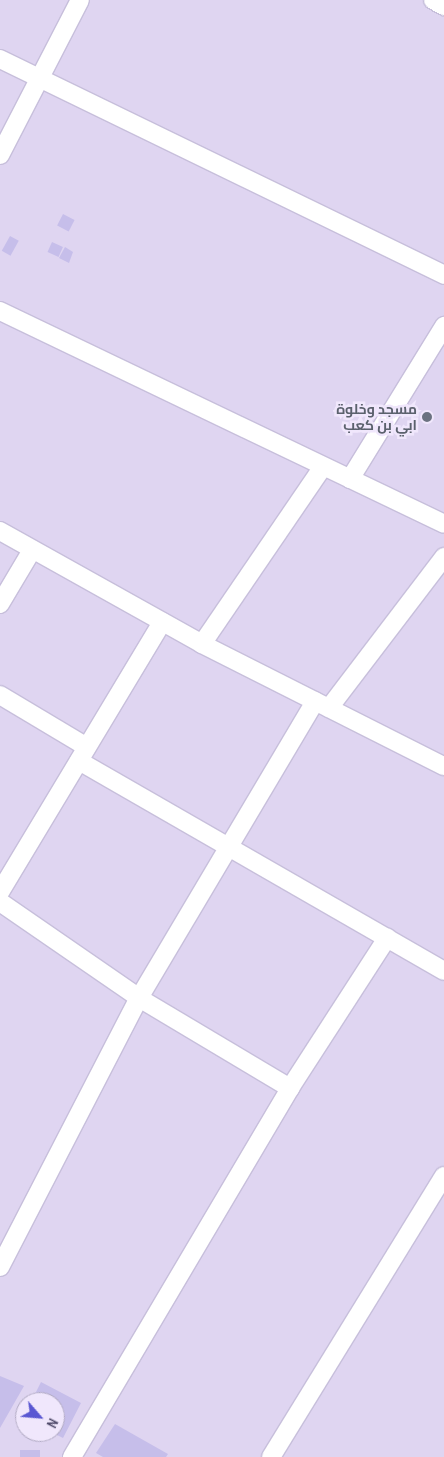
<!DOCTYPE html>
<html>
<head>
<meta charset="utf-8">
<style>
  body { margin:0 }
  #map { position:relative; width:444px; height:1457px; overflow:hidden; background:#ebe2f8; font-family:"Archivo Narrow",Cairo,sans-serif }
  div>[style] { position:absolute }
  .residential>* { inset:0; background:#dfd5f1 }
  .building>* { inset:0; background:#c6beea; transform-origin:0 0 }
  .roads { filter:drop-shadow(1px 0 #c7bfdb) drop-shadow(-1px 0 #c7bfdb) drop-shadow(0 1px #c7bfdb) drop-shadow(0 -1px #c7bfdb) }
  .minor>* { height:18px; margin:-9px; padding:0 9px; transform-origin:9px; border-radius:9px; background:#fff }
  .dots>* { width:14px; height:14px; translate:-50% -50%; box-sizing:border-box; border:2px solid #f0e7fc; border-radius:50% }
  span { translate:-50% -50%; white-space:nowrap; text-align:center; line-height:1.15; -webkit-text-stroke:5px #f0e7fc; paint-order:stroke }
  .worship-label { font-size:14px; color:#5b616d; font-weight:700 }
  .right { translate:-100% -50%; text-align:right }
  .north { position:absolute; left:15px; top:1392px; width:50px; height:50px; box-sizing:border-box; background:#f0e7fc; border:1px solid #b0a9c2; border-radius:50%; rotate:117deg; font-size:14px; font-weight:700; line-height:20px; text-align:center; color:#514c6c }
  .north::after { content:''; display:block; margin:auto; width:18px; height:22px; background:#5a57d2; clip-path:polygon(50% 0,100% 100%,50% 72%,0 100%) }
</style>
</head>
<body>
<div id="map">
  <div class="residential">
    <i style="clip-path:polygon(evenodd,0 0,444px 0,444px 1457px,0 1457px,0 0,25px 1402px,55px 1402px,55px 1432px,25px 1432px,25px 1402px)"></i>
  </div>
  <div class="building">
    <i style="left:63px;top:214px;width:13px;height:13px;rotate:27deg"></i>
    <i style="left:10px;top:236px;width:10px;height:17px;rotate:29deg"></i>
    <i style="left:52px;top:242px;width:12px;height:11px;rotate:24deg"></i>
    <i style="clip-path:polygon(65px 247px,73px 252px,69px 263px,59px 258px)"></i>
    <i style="clip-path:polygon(0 1376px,24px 1386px,0 1428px)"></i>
    <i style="clip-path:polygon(41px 1382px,81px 1403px,63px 1438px,51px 1432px,55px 1402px,31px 1402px)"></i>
    <i style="clip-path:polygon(115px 1424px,168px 1454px,166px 1457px,103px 1457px,96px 1453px)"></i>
    <i style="left:20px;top:1450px;width:20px;height:7px"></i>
  </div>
  <div class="roads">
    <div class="minor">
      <i style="left:433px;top:0;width:13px;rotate:29deg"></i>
      <i style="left:0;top:59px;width:494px;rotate:25.9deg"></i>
      <i style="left:0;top:155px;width:174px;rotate:-62.7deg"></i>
      <i style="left:0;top:311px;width:492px;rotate:25.6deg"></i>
      <i style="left:350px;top:479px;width:180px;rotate:-58.4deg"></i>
      <i style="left:0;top:531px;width:231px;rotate:29.2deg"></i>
      <i style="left:202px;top:644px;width:271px;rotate:26.8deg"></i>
      <i style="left:0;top:604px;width:63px;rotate:-59.3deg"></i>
      <i style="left:202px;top:644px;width:213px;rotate:-55.7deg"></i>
      <i style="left:0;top:695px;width:101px;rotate:30.9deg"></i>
      <i style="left:329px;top:708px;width:190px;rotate:-52.7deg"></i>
      <i style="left:79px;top:761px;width:421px;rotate:29.9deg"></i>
      <i style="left:0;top:892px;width:315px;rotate:-59deg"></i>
      <i style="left:0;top:902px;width:169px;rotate:34.6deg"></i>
      <i style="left:139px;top:998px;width:176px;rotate:30.8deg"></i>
      <i style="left:0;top:1267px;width:303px;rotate:-62.7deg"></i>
      <i style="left:139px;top:998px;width:345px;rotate:-59.3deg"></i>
      <i style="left:72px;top:1457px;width:429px;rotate:-59.4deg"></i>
      <i style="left:290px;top:1088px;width:179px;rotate:-57.1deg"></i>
      <i style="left:271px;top:1457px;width:330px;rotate:-58.4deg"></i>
    </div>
  </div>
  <div class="dots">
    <i style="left:427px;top:417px;background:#6b7280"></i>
  </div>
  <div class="worship-label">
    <span class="right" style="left:417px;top:417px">مسجد وخلوة<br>ابي بن كعب</span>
  </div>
  <div class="north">N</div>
</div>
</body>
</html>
